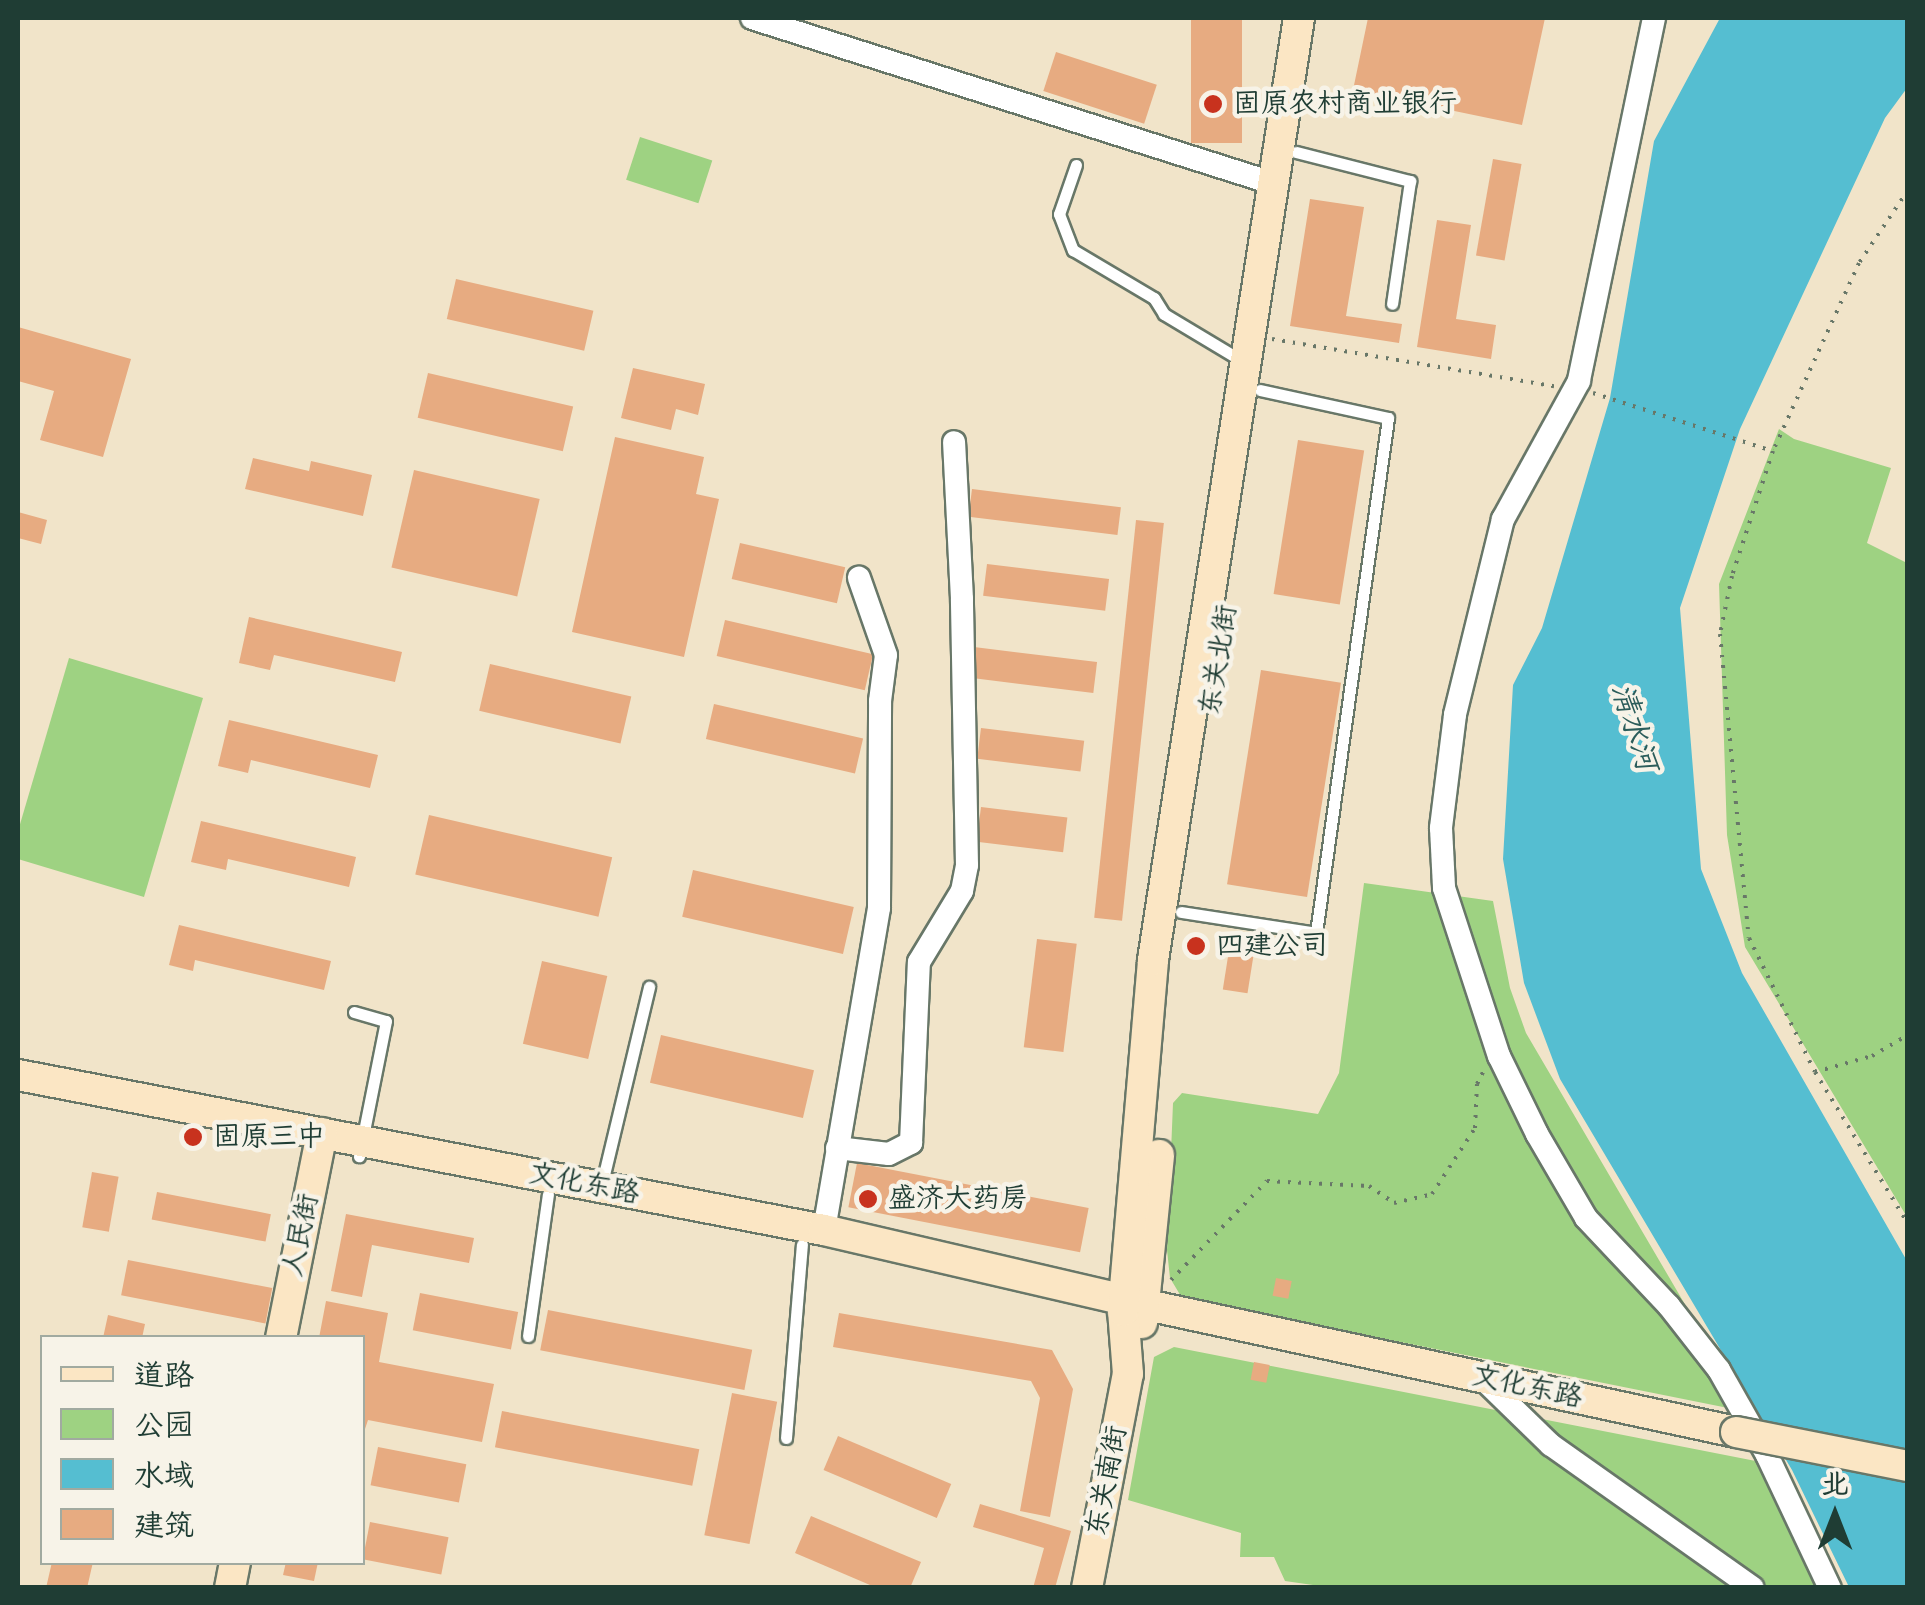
<!DOCTYPE html>
<html>
<head>
<meta charset="utf-8">
<style>
  body { margin:0 }
  #map { position:relative; width:1925px; height:1605px; overflow:hidden; background:#f1e4c9; font-family:"Balsamiq Sans","LXGW WenKai TC",sans-serif }
  div>[style] { position:absolute }
  .green>* { inset:0; background:#9ed282; transform-origin:0 0 }
  .water>* { inset:0; background:#55bed1 }
  .building>* { inset:0; background:#e7ab81; transform-origin:0 0 }
  .path>* { height:4px; margin-top:-2px; transform-origin:0; background:repeating-linear-gradient(90deg,#687768 0 2.5px,transparent 0 10.5px) }
  .roads { filter:drop-shadow(2px 0 #687768) drop-shadow(-2px 0 #687768) drop-shadow(0 2px #687768) drop-shadow(0 -2px #687768) }
  .lane>* { height:11px; margin:-5.5px; padding:0 5.5px; transform-origin:5.5px; border-radius:5.5px; background:#fff }
  .street>* { height:22px; margin:-11px; padding:0 11px; transform-origin:11px; border-radius:11px; background:#fff }
  .secondary>* { height:30px; margin:-15px; padding:0 15px; transform-origin:15px; border-radius:15px; background:#fbe6c4 }
  .bridges { filter:drop-shadow(2px 0 #687768) drop-shadow(-2px 0 #687768) drop-shadow(0 2px #687768) drop-shadow(0 -2px #687768) }
  .secondary-bridge>* { height:30px; margin:-15px; padding:0 15px; transform-origin:15px; border-radius:15px; background:#fbe6c4 }
  .dots>* { width:28px; height:28px; translate:-50% -50%; box-sizing:border-box; border:5px solid #f7f3e8; border-radius:50% }
  span { translate:-50% -50%; white-space:nowrap; text-align:center; line-height:1.15; -webkit-text-stroke:9px #f7f3e8; paint-order:stroke }
  .poi-label { font-size:28px; color:#1f3d34 }
  .left { translate:0 -50%; text-align:left }
  .street-label { font-size:28px; color:#1f3d34 }
  .water-label { font-size:30px; color:#2c5d5b; font-style:italic }
  .frame { position:absolute; inset:0; border:20px solid #1f3d34; pointer-events:none }
  .legend { position:absolute; left:40px; top:1335px; width:325px; height:230px; box-sizing:border-box; background:#f7f3e8; border:2px solid #a1aaa0; margin:0; padding:12px 18px; list-style:none; font-size:30px; color:#1f3d34 }
  .legend li { display:flex; align-items:center; gap:20px; height:50px }
  .legend b { width:50px; border:2px solid #a1aaa0 }
  .north { position:absolute; left:1785px; top:1465px; width:100px; height:100px; -webkit-text-stroke:8px #f7f3e8; paint-order:stroke; rotate:0deg; font-size:28px; font-weight:700; line-height:40px; text-align:center; color:#1f3d34 }
  .north::after { content:''; display:block; margin:auto; width:35px; height:45px; background:#1f3d34; clip-path:polygon(50% 0,100% 100%,50% 72%,0 100%) }
</style>
</head>
<body>
<div id="map">
  <div class="green">
    <i style="left:640px;top:137px;width:76px;height:45px;rotate:18deg"></i>
    <i style="clip-path:polygon(1779px 429px,1794px 439px,1891px 468px,1867px 543px,1907px 563px,1907px 1217px,1745px 947px,1727px 835px,1719px 584px)"></i>
    <i style="clip-path:polygon(69px 658px,203px 698px,144px 897px,18px 859px,18px 831px)"></i>
    <i style="clip-path:polygon(1364px 883px,1493px 901px,1510px 988px,1526px 1033px,1748px 1412px,1182px 1298px,1170px 1278px,1167px 1250px,1173px 1103px,1182px 1093px,1318px 1114px,1339px 1073px)"></i>
    <i style="clip-path:polygon(1174px 1347px,1776px 1465px,1838px 1587px,1327px 1587px,1285px 1581px,1274px 1557px,1240px 1557px,1241px 1533px,1128px 1500px,1154px 1357px)"></i>
  </div>
  <div class="water">
    <i style="clip-path:polygon(1907px 18px,1907px 88px,1885px 118px,1740px 429px,1680px 608px,1701px 869px,1742px 973px,1907px 1261px,1907px 1587px,1849px 1587px,1792px 1470px,1560px 1079px,1524px 983px,1503px 859px,1513px 685px,1542px 628px,1610px 398px,1654px 141px,1720px 18px)"></i>
  </div>
  <div class="building">
    <i style="left:1191px;top:18px;width:51px;height:125px"></i>
    <i style="clip-path:polygon(1368px 18px,1545px 18px,1522px 125px,1353px 90px)"></i>
    <i style="left:1056px;top:52px;width:106px;height:41px;rotate:18deg"></i>
    <i style="left:1493px;top:159px;width:29px;height:98px;rotate:10deg"></i>
    <i style="clip-path:polygon(1310px 199px,1364px 207px,1346px 316px,1402px 324px,1399px 343px,1290px 326px)"></i>
    <i style="clip-path:polygon(1437px 220px,1471px 225px,1456px 319px,1496px 325px,1491px 359px,1417px 347px)"></i>
    <i style="left:456px;top:279px;width:141px;height:41px;rotate:13deg"></i>
    <i style="clip-path:polygon(18px 327px,131px 359px,103px 457px,40px 440px,54px 391px,18px 381px)"></i>
    <i style="clip-path:polygon(633px 368px,705px 384px,698px 415px,676px 409px,671px 430px,621px 418px)"></i>
    <i style="left:428px;top:373px;width:149px;height:46px;rotate:13deg"></i>
    <i style="clip-path:polygon(615px 437px,704px 457px,696px 494px,719px 499px,684px 657px,572px 632px)"></i>
    <i style="left:1298px;top:440px;width:67px;height:156px;rotate:9deg"></i>
    <i style="clip-path:polygon(253px 458px,309px 471px,311px 461px,372px 475px,363px 516px,245px 489px)"></i>
    <i style="left:414px;top:470px;width:129px;height:100px;rotate:13deg"></i>
    <i style="left:972px;top:489px;width:150px;height:28px;rotate:7deg"></i>
    <i style="clip-path:polygon(18px 512px,47px 520px,41px 544px,18px 538px)"></i>
    <i style="left:1136px;top:520px;width:28px;height:400px;rotate:6deg"></i>
    <i style="left:740px;top:543px;width:108px;height:37px;rotate:13deg"></i>
    <i style="left:987px;top:564px;width:123px;height:32px;rotate:7deg"></i>
    <i style="clip-path:polygon(249px 617px,402px 652px,395px 682px,274px 655px,270px 670px,239px 663px)"></i>
    <i style="left:725px;top:620px;width:152px;height:37px;rotate:13deg"></i>
    <i style="left:974px;top:647px;width:124px;height:31px;rotate:7deg"></i>
    <i style="left:490px;top:664px;width:145px;height:48px;rotate:13deg"></i>
    <i style="left:1261px;top:670px;width:81px;height:217px;rotate:9deg"></i>
    <i style="left:714px;top:704px;width:153px;height:36px;rotate:13deg"></i>
    <i style="clip-path:polygon(229px 720px,378px 755px,370px 788px,251px 760px,248px 773px,218px 766px)"></i>
    <i style="left:981px;top:728px;width:104px;height:31px;rotate:7deg"></i>
    <i style="left:981px;top:807px;width:87px;height:35px;rotate:7deg"></i>
    <i style="left:429px;top:815px;width:188px;height:61px;rotate:13deg"></i>
    <i style="clip-path:polygon(201px 821px,356px 857px,349px 887px,228px 859px,226px 870px,191px 862px)"></i>
    <i style="left:693px;top:870px;width:165px;height:48px;rotate:13deg"></i>
    <i style="clip-path:polygon(179px 925px,331px 961px,324px 990px,195px 960px,193px 971px,169px 965px)"></i>
    <i style="left:1037px;top:939px;width:40px;height:109px;rotate:7deg"></i>
    <i style="left:1230px;top:944px;width:25px;height:46px;rotate:9deg"></i>
    <i style="left:542px;top:961px;width:67px;height:85px;rotate:13deg"></i>
    <i style="left:661px;top:1035px;width:157px;height:49px;rotate:13deg"></i>
    <i style="left:857px;top:1163px;width:236px;height:45px;rotate:11deg"></i>
    <i style="left:92px;top:1172px;width:27px;height:56px;rotate:10deg"></i>
    <i style="left:157px;top:1192px;width:116px;height:28px;rotate:11deg"></i>
    <i style="clip-path:polygon(346px 1214px,474px 1238px,469px 1263px,372px 1245px,362px 1297px,331px 1291px)"></i>
    <i style="left:128px;top:1260px;width:147px;height:36px;rotate:11deg"></i>
    <i style="left:1276px;top:1278px;width:16px;height:18px;rotate:11deg"></i>
    <i style="left:420px;top:1293px;width:100px;height:38px;rotate:11deg"></i>
    <i style="clip-path:polygon(326px 1301px,388px 1313px,379px 1362px,494px 1384px,482px 1442px,368px 1420px,362px 1438px,362px 1338px,319px 1338px)"></i>
    <i style="left:548px;top:1310px;width:208px;height:41px;rotate:11deg"></i>
    <i style="clip-path:polygon(839px 1313px,1052px 1350px,1073px 1389px,1050px 1517px,1020px 1511px,1040px 1398px,1031px 1381px,833px 1347px)"></i>
    <i style="clip-path:polygon(108px 1315px,145px 1324px,142px 1338px,103px 1338px)"></i>
    <i style="left:1254px;top:1362px;width:16px;height:18px;rotate:11deg"></i>
    <i style="left:732px;top:1393px;width:46px;height:145px;rotate:11deg"></i>
    <i style="left:502px;top:1411px;width:201px;height:37px;rotate:11deg"></i>
    <i style="left:838px;top:1436px;width:123px;height:37px;rotate:23deg"></i>
    <i style="left:378px;top:1447px;width:90px;height:39px;rotate:11deg"></i>
    <i style="clip-path:polygon(980px 1504px,1071px 1531px,1055px 1588px,1033px 1588px,1044px 1548px,973px 1527px)"></i>
    <i style="clip-path:polygon(811px 1516px,921px 1562px,910px 1588px,877px 1588px,795px 1553px)"></i>
    <i style="left:370px;top:1522px;width:80px;height:38px;rotate:11deg"></i>
    <i style="clip-path:polygon(52px 1562px,93px 1562px,87px 1588px,46px 1588px)"></i>
    <i style="clip-path:polygon(286px 1562px,318px 1562px,314px 1581px,283px 1575px)"></i>
  </div>
  <div class="path">
    <i style="left:1908px;top:190px;width:88px;rotate:123.9deg"></i>
    <i style="left:1859px;top:263px;width:207px;rotate:114.6deg"></i>
    <i style="left:1773px;top:451px;width:132px;rotate:108.2deg"></i>
    <i style="left:1732px;top:576px;width:59px;rotate:101.7deg"></i>
    <i style="left:1720px;top:634px;width:305px;rotate:84.6deg"></i>
    <i style="left:1749px;top:938px;width:149px;rotate:63.8deg"></i>
    <i style="left:1815px;top:1072px;width:178px;rotate:58.5deg"></i>
    <i style="left:1272px;top:339px;width:286px;rotate:9.5deg"></i>
    <i style="left:1593px;top:393px;width:189px;rotate:17.9deg"></i>
    <i style="left:1815px;top:1072px;width:59px;rotate:-15.7deg"></i>
    <i style="left:1872px;top:1056px;width:42px;rotate:-30.3deg"></i>
    <i style="left:1171px;top:1280px;width:138px;rotate:-45.9deg"></i>
    <i style="left:1267px;top:1181px;width:102px;rotate:2.8deg"></i>
    <i style="left:1369px;top:1186px;width:30px;rotate:34deg"></i>
    <i style="left:1394px;top:1203px;width:39px;rotate:-13deg"></i>
    <i style="left:1432px;top:1194px;width:79px;rotate:-56.9deg"></i>
    <i style="left:1475px;top:1128px;width:44px;rotate:-87.4deg"></i>
    <i style="left:1477px;top:1084px;width:18px;rotate:-63deg"></i>
  </div>
  <div class="roads">
    <div class="lane">
      <i style="left:1296px;top:152px;width:118px;rotate:14.3deg"></i>
      <i style="left:1410px;top:181px;width:124px;rotate:98.3deg"></i>
      <i style="left:1076px;top:165px;width:52px;rotate:109.1deg"></i>
      <i style="left:1059px;top:214px;width:39px;rotate:69deg"></i>
      <i style="left:1073px;top:250px;width:94px;rotate:30.7deg"></i>
      <i style="left:1154px;top:298px;width:19px;rotate:58deg"></i>
      <i style="left:1164px;top:314px;width:93px;rotate:31deg"></i>
      <i style="left:1181px;top:912px;width:137px;rotate:8.8deg"></i>
      <i style="left:1316px;top:933px;width:520px;rotate:-82.04deg"></i>
      <i style="left:1388px;top:418px;width:131px;rotate:-167.7deg"></i>
      <i style="left:354px;top:1012px;width:33px;rotate:16deg"></i>
      <i style="left:386px;top:1021px;width:138px;rotate:101.3deg"></i>
      <i style="left:601px;top:1187px;width:206px;rotate:-76.5deg"></i>
      <i style="left:528px;top:1336px;width:143px;rotate:-82deg"></i>
      <i style="left:786px;top:1438px;width:194px;rotate:-85.3deg"></i>
    </div>
    <div class="street">
      <i style="left:752px;top:18px;width:546px;rotate:17.6deg"></i>
      <i style="left:1654px;top:18px;width:371px;rotate:101.7deg"></i>
      <i style="left:1579px;top:381px;width:158px;rotate:118.8deg"></i>
      <i style="left:1503px;top:519px;width:202px;rotate:103.8deg"></i>
      <i style="left:1455px;top:715px;width:114px;rotate:97.1deg"></i>
      <i style="left:1441px;top:828px;width:60px;rotate:87.1deg"></i>
      <i style="left:1444px;top:888px;width:177px;rotate:71.9deg"></i>
      <i style="left:1499px;top:1056px;width:87px;rotate:64deg"></i>
      <i style="left:1537px;top:1134px;width:97px;rotate:59.7deg"></i>
      <i style="left:1586px;top:1218px;width:121px;rotate:46.7deg"></i>
      <i style="left:1669px;top:1306px;width:81px;rotate:52deg"></i>
      <i style="left:1719px;top:1370px;width:98px;rotate:60.5deg"></i>
      <i style="left:1767px;top:1455px;width:147px;rotate:64.7deg"></i>
      <i style="left:837px;top:1148px;width:52px;rotate:6.6deg"></i>
      <i style="left:889px;top:1154px;width:25px;rotate:-27deg"></i>
      <i style="left:911px;top:1143px;width:181px;rotate:-87.5deg"></i>
      <i style="left:919px;top:962px;width:83px;rotate:-58.8deg"></i>
      <i style="left:962px;top:891px;width:26px;rotate:-79deg"></i>
      <i style="left:967px;top:865px;width:266px;rotate:-91.1deg"></i>
      <i style="left:962px;top:599px;width:157px;rotate:-92.9deg"></i>
      <i style="left:824px;top:1230px;width:327px;rotate:-80.3deg"></i>
      <i style="left:879px;top:908px;width:207px;rotate:-89.7deg"></i>
      <i style="left:880px;top:701px;width:46px;rotate:-82.6deg"></i>
      <i style="left:886px;top:655px;width:82px;rotate:-109.3deg"></i>
      <i style="left:1482px;top:1378px;width:96px;rotate:44.2deg"></i>
      <i style="left:1551px;top:1445px;width:247px;rotate:35.3deg"></i>
    </div>
    <div class="secondary">
      <i style="left:18px;top:1075px;width:821px;rotate:10.89deg"></i>
      <i style="left:824px;top:1230px;width:332px;rotate:13.1deg"></i>
      <i style="left:1147px;top:1305px;width:603px;rotate:12.17deg"></i>
      <i style="left:1142px;top:1323px;width:169px;rotate:-84.2deg"></i>
      <i style="left:281px;top:1338px;width:209px;rotate:-78.7deg"></i>
      <i style="left:230px;top:1588px;width:26px;rotate:-79deg"></i>
      <i style="left:1087px;top:1588px;width:218px;rotate:-79.2deg"></i>
      <i style="left:1128px;top:1374px;width:63px;rotate:-94.5deg"></i>
      <i style="left:1123px;top:1311px;width:352px;rotate:-85.1deg"></i>
      <i style="left:1153px;top:960px;width:953px;rotate:-81.19deg"></i>
    </div>
  </div>
  <div class="bridges">
    <div class="secondary-bridge">
      <i style="left:1736px;top:1432px;width:175px;rotate:11.2deg"></i>
    </div>
  </div>
  <div class="dots">
    <i style="left:1213px;top:104px;background:#c8321e"></i>
    <i style="left:1196px;top:946px;background:#c8321e"></i>
    <i style="left:193px;top:1137px;background:#c8321e"></i>
    <i style="left:868px;top:1199px;background:#c8321e"></i>
  </div>
  <div class="poi-label">
    <span class="left" style="left:1233px;top:104px">固原农村商业银行</span>
    <span class="left" style="left:1216px;top:946px">四建公司</span>
    <span class="left" style="left:213px;top:1137px">固原三中</span>
    <span class="left" style="left:888px;top:1199px">盛济大药房</span>
  </div>
  <div class="street-label">
    <span style="left:1219px;top:660px;rotate:-81deg">东关北街</span>
    <span style="left:584px;top:1184px;rotate:11deg">文化东路</span>
    <span style="left:301px;top:1235px;rotate:-78deg">人民街</span>
    <span style="left:1527px;top:1387px;rotate:12deg">文化东路</span>
    <span style="left:1107px;top:1481px;rotate:-79deg">东关南街</span>
  </div>
  <div class="water-label">
    <span style="left:1634px;top:727px;rotate:72deg">清水河</span>
  </div>
  <div class="frame"></div>
  <ul class="legend">
  <li><b style="height:12px;background:#fbe6c4"></b>道路</li>
  <li><b style="height:28px;background:#9ed282"></b>公园</li>
  <li><b style="height:28px;background:#55bed1"></b>水域</li>
  <li><b style="height:28px;background:#e7ab81"></b>建筑</li>
  </ul>
  <div class="north">北</div>
</div>
</body>
</html>
